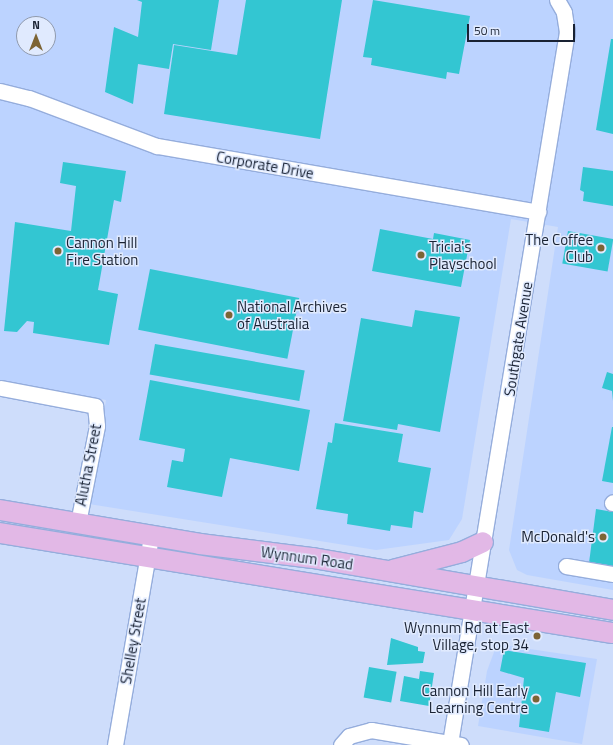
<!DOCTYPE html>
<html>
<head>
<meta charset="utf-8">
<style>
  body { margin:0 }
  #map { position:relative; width:613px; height:745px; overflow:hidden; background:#ceddfb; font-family:"Titillium Web",sans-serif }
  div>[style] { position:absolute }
  .built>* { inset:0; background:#bcd3ff }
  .building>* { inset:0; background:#33c6d2; transform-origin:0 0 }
  .roads { filter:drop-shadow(1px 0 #95addc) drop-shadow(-1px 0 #95addc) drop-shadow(0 1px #95addc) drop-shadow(0 -1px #95addc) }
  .minor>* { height:15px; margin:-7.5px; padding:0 7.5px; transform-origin:7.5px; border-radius:7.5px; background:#fff }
  .major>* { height:20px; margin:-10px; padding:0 10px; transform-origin:10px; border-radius:10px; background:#e2b8e6 }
  .dots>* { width:11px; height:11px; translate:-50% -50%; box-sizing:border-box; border:2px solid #e0eafe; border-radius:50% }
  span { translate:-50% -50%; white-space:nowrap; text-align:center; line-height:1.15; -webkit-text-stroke:3px #e0eafe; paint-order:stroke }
  .street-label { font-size:15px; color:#192233 }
  .poi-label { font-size:15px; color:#192233 }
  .right { translate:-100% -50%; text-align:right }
  .left { translate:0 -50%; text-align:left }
  .north { position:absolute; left:16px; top:16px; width:40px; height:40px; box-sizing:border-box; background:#e0eafe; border:1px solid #909aad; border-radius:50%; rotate:0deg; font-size:11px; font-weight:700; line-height:16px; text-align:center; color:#192233 }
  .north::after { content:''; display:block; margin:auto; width:14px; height:18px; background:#7c6435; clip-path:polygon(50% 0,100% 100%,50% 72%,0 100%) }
  .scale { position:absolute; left:467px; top:24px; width:108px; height:18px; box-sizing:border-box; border:2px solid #192233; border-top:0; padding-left:5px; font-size:12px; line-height:14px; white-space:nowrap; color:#192233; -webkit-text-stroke:3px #e0eafe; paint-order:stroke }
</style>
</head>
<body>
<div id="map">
  <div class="built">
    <i style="clip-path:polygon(evenodd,0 0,613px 0,613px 590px,527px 575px,517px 570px,509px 550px,558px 227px,511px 219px,462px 519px,449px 540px,376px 550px,89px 504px,106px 400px,0 381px,0 0,24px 24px,48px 24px,48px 48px,24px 48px,24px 24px)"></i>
    <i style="clip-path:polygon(497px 644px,597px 659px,582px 744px,478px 726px,487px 671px)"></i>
  </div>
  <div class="building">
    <i style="clip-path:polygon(137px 0,219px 0,211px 50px,173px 44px,169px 69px,138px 64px,133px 104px,105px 92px,114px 27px,138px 37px,142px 2px)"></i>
    <i style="clip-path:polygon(246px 0,342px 0,320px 139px,164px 114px,174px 45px,237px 55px)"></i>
    <i style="clip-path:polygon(373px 0,470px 16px,459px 74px,447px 72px,446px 79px,371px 65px,372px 58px,363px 57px)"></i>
    <i style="clip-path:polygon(611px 39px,613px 39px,613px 134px,596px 130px)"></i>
    <i style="clip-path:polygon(63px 162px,126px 171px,121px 202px,114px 200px,98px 290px,118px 294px,109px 345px,33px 333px,34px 322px,27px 321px,17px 332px,4px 331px,15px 222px,71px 231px,76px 186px,60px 183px)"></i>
    <i style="clip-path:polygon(583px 167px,613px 171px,613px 206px,583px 201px,584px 192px,580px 190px)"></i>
    <i style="clip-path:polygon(380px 229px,433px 239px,434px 233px,470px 240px,461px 287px,372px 271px)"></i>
    <i style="left:568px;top:231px;width:46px;height:33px;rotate:10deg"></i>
    <i style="left:150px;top:269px;width:152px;height:62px;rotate:11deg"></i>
    <i style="clip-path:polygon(415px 310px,460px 317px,440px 432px,398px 424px,397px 430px,343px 421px,361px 318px,412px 327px)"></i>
    <i style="left:155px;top:344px;width:152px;height:31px;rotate:10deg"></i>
    <i style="clip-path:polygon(607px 372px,613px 374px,613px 401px,612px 391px,602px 388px)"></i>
    <i style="clip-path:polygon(150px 380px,310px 410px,299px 471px,230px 458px,222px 497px,167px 487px,172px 460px,183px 462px,185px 449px,139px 440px)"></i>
    <i style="clip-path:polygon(335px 423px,403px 434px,398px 462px,431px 468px,423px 513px,414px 511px,412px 528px,391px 525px,390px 531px,347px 524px,348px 514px,316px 509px,328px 442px,332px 443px)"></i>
    <i style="clip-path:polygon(612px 427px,613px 427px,613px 483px,602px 481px)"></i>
    <i style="clip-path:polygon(596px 509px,613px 512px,613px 567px,589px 563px)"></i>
    <i style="clip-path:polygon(391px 638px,418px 647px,418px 651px,425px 652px,423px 663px,387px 665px)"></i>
    <i style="clip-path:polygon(504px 650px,586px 663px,580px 697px,556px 692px,549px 732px,519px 727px,524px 678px,500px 671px)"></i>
    <i style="left:369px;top:667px;width:28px;height:31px;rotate:10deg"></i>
    <i style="clip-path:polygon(420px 671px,434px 673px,429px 706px,400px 701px,404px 676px,419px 679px)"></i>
  </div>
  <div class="roads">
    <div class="minor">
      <i style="left:0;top:91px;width:30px;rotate:14deg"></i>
      <i style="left:29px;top:98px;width:137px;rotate:20.6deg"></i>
      <i style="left:157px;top:146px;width:387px;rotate:9.8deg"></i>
      <i style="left:1px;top:388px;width:96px;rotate:10.8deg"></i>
      <i style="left:95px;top:406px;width:20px;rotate:84deg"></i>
      <i style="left:97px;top:426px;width:99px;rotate:101.1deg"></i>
      <i style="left:612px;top:503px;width:1px;rotate:-45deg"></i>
      <i style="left:566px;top:566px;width:48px;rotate:9.7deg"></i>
      <i style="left:450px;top:743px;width:721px;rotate:-80.66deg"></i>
      <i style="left:567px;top:32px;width:20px;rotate:-99deg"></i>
      <i style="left:564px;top:12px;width:14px;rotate:-120deg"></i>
      <i style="left:115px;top:745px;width:212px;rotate:-80.2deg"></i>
      <i style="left:341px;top:745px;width:12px;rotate:-48deg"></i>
      <i style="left:349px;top:736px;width:23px;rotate:-15deg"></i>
      <i style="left:371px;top:730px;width:91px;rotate:9.5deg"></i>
    </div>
    <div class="major">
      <i style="left:0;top:510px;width:203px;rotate:9.6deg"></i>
      <i style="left:200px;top:544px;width:114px;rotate:7.1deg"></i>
      <i style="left:313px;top:558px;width:304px;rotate:9.8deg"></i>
      <i style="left:0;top:533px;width:621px;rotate:9.27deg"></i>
      <i style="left:393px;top:570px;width:71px;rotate:-14.6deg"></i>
      <i style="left:462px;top:552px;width:23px;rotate:-25deg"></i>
    </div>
  </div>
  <div class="dots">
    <i style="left:601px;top:248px;background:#7c6435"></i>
    <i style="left:58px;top:251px;background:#7c6435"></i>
    <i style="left:421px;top:255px;background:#7c6435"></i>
    <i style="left:229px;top:315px;background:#7c6435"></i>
    <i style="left:603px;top:537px;background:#7c6435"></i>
    <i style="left:537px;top:636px;background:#7c6435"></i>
    <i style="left:536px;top:699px;background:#7c6435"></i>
  </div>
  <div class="street-label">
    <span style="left:265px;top:165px;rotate:10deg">Corporate Drive</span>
    <span style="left:518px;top:339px;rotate:-81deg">Southgate Avenue</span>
    <span style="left:88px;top:465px;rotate:-79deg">Alutha Street</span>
    <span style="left:307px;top:558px;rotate:8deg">Wynnum Road</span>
    <span style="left:133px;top:641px;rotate:-80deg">Shelley Street</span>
  </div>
  <div class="poi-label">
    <span class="right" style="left:593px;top:248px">The Coffee<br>Club</span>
    <span class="left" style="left:66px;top:251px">Cannon Hill<br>Fire Station</span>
    <span class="left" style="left:429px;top:255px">Tricia's<br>Playschool</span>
    <span class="left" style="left:237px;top:315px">National Archives<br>of Australia</span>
    <span class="right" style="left:595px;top:537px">McDonald's</span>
    <span class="right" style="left:529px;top:636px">Wynnum Rd at East<br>Village, stop 34</span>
    <span class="right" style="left:528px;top:699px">Cannon Hill Early<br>Learning Centre</span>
  </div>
  <div class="north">N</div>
  <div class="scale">50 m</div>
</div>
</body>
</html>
